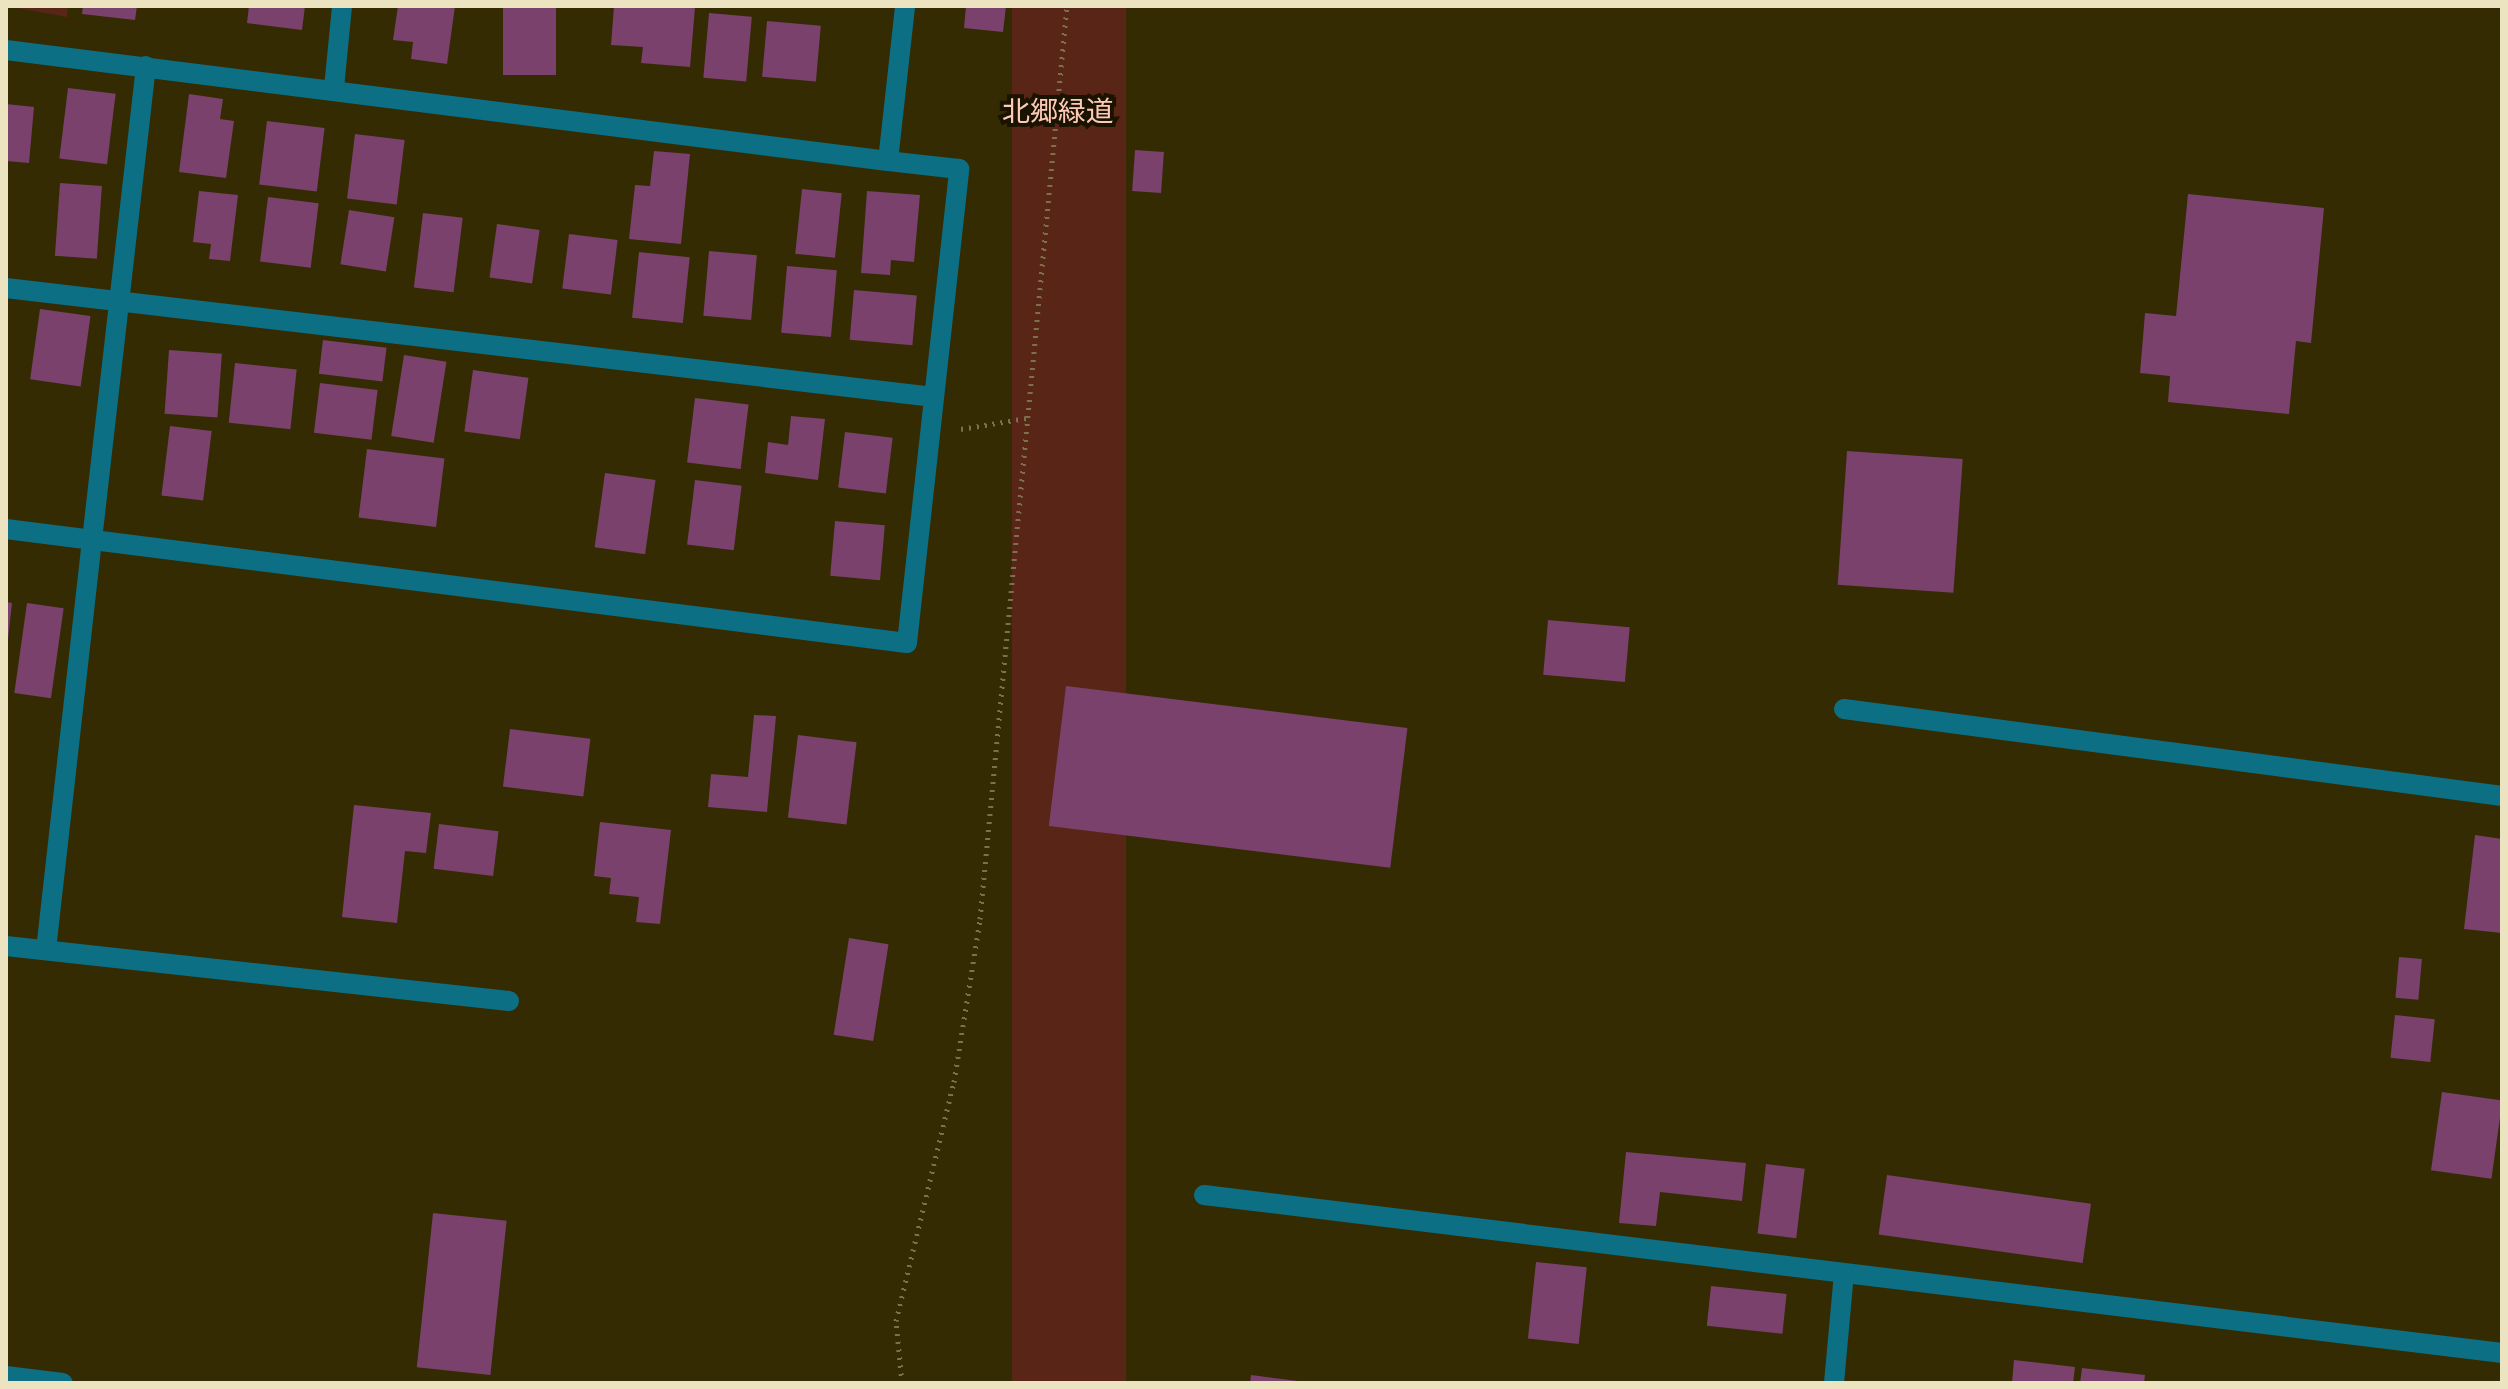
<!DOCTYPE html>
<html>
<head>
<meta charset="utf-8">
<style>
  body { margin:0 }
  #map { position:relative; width:2508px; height:1389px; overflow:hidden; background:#342b02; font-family:Commissioner,"Noto Sans JP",sans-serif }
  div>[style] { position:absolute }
  .green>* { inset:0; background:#592516; transform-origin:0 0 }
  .building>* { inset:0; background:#79416c; transform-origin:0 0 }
  .path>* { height:5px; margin-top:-2.5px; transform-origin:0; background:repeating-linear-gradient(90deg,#7b724b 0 2px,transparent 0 8px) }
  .service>* { height:20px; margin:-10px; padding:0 10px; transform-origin:10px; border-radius:10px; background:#0c6f83 }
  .minor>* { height:20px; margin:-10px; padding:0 10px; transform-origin:10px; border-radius:10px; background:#0c6f83 }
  span { translate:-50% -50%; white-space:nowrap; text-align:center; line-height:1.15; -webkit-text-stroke:8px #191300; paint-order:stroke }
  .park-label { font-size:28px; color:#fec9b9 }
  .frame { position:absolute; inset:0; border:8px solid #ece4c0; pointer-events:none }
</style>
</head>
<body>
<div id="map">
  <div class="green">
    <i style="clip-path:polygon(6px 6px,68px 6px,67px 17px)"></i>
    <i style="left:1012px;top:6px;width:114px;height:1386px"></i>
  </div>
  <div class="building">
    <i style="clip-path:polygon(83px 6px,137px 6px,135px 20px,82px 14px)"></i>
    <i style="clip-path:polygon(249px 6px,305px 6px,302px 30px,247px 23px)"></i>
    <i style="clip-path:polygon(398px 6px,455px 6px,447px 64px,411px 59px,413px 42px,393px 40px)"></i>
    <i style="left:503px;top:6px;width:53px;height:69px"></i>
    <i style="clip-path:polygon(614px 6px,695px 7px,690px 67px,641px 63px,643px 47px,611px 45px)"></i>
    <i style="clip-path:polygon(966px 6px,1006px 6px,1003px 32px,964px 28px)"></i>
    <i style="left:709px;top:13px;width:43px;height:65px;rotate:5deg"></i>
    <i style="left:767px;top:21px;width:54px;height:56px;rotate:5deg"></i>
    <i style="left:68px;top:88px;width:48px;height:71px;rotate:7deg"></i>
    <i style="clip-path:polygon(189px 94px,223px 99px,220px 119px,234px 121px,226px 178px,179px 172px)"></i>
    <i style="clip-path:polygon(6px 104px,34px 107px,29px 163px,6px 161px)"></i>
    <i style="left:267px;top:121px;width:58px;height:64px;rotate:7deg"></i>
    <i style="left:355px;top:134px;width:50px;height:65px;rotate:7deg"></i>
    <i style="left:1135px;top:150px;width:29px;height:41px;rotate:4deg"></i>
    <i style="clip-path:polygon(654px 151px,690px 154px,681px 244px,629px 239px,635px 185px,650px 186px)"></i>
    <i style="left:60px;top:183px;width:42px;height:73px;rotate:4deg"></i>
    <i style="left:802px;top:189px;width:40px;height:65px;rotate:6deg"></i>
    <i style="clip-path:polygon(199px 191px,238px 195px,230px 261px,209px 259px,211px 244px,193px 242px)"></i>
    <i style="clip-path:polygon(867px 191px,920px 195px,914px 262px,891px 260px,890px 275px,861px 273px)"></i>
    <i style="clip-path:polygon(2188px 194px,2324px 208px,2311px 343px,2296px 341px,2289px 414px,2168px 402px,2170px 376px,2140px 373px,2145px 313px,2176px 316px)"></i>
    <i style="left:268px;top:197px;width:51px;height:65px;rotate:7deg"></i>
    <i style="left:349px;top:210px;width:46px;height:55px;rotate:9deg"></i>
    <i style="left:423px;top:213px;width:40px;height:75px;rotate:7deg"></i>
    <i style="left:497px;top:224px;width:43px;height:54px;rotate:8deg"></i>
    <i style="left:569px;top:234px;width:49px;height:55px;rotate:7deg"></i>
    <i style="left:709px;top:251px;width:48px;height:65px;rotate:5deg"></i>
    <i style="left:639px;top:252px;width:51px;height:66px;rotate:6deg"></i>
    <i style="left:787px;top:266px;width:50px;height:67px;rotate:5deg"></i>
    <i style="left:854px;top:290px;width:63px;height:50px;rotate:5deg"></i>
    <i style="left:40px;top:309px;width:51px;height:71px;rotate:8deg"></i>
    <i style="left:323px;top:340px;width:64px;height:34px;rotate:7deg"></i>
    <i style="left:169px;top:350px;width:53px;height:64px;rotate:4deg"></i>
    <i style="left:404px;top:355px;width:43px;height:82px;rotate:9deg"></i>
    <i style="left:235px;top:363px;width:62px;height:60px;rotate:6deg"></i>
    <i style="left:473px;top:370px;width:56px;height:62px;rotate:8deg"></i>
    <i style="left:320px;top:383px;width:58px;height:50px;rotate:7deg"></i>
    <i style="left:695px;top:398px;width:54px;height:65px;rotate:7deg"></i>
    <i style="clip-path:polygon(791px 416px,825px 419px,818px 480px,765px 473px,768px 442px,788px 445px)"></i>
    <i style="left:170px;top:426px;width:42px;height:70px;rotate:7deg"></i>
    <i style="left:845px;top:432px;width:48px;height:56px;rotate:7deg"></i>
    <i style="left:367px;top:449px;width:78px;height:69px;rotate:7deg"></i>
    <i style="left:1847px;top:451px;width:116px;height:134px;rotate:4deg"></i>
    <i style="left:605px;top:473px;width:51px;height:75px;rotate:8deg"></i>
    <i style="left:695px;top:480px;width:47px;height:65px;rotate:7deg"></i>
    <i style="left:835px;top:521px;width:50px;height:55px;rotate:5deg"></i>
    <i style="clip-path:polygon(6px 602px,12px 603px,8px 639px,6px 639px)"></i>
    <i style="left:27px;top:603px;width:37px;height:91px;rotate:8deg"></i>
    <i style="left:1548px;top:620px;width:82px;height:55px;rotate:5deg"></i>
    <i style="left:1066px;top:686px;width:344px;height:141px;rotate:7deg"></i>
    <i style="clip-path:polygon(754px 715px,776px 716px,767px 812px,708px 807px,711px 774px,748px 777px)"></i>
    <i style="left:510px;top:729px;width:81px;height:58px;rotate:7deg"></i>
    <i style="left:798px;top:735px;width:59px;height:83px;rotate:7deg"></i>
    <i style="clip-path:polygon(354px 805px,431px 813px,426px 853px,405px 851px,397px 923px,342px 917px)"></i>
    <i style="clip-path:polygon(600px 822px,671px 830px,660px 924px,636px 922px,639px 897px,609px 894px,611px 878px,594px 876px)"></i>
    <i style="left:439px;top:824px;width:60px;height:45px;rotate:7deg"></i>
    <i style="clip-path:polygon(2475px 835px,2502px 839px,2502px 933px,2464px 929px)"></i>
    <i style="left:849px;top:938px;width:40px;height:98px;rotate:9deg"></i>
    <i style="left:2399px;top:957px;width:23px;height:41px;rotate:5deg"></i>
    <i style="left:2395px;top:1015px;width:40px;height:43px;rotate:6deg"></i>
    <i style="left:2442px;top:1092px;width:61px;height:79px;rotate:8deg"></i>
    <i style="clip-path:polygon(1626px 1152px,1746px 1163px,1742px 1201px,1660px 1192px,1656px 1226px,1619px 1223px)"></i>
    <i style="left:1766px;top:1164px;width:39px;height:70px;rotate:7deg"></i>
    <i style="left:1887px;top:1175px;width:206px;height:60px;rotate:8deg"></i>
    <i style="left:433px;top:1213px;width:74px;height:155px;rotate:6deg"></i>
    <i style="left:1536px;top:1262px;width:51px;height:77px;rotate:6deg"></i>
    <i style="left:1711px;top:1286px;width:76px;height:40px;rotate:6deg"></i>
    <i style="clip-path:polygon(2014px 1360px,2075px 1367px,2073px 1383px,2012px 1383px)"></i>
    <i style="clip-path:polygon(2082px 1368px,2145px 1375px,2144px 1383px,2080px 1383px)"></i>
    <i style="clip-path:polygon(1251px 1375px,1298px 1381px,1298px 1383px,1250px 1383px)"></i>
  </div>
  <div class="path">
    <i style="left:961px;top:429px;width:67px;rotate:-9.5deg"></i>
    <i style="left:902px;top:1383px;width:62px;rotate:-95.5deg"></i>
    <i style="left:896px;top:1321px;width:246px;rotate:-76.4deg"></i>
    <i style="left:954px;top:1082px;width:165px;rotate:-80.9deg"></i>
    <i style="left:980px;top:919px;width:917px;rotate:-84.56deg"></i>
  </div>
  <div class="service">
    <i style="left:1844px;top:709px;width:664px;rotate:7.53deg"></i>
    <i style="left:6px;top:946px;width:506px;rotate:6.24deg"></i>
    <i style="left:46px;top:950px;width:413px;rotate:-83.6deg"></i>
    <i style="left:1204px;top:1195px;width:1308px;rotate:6.94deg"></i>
    <i style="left:6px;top:1376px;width:57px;rotate:7deg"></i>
    <i style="left:1834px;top:1383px;width:110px;rotate:-84.8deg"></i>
  </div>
  <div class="minor">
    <i style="left:6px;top:50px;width:889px;rotate:7.17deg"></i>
    <i style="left:334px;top:88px;width:82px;rotate:-84.4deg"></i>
    <i style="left:6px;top:288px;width:934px;rotate:6.7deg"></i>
    <i style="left:6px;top:529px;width:908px;rotate:7.21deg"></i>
    <i style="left:907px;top:643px;width:477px;rotate:-83.7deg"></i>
    <i style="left:959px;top:169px;width:71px;rotate:-173.6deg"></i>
    <i style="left:888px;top:161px;width:156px;rotate:-83.7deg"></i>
    <i style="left:92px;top:540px;width:477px;rotate:-83.5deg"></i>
  </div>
  <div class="park-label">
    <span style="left:1058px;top:110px">北郷緑道</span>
  </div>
  <div class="frame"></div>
</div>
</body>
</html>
